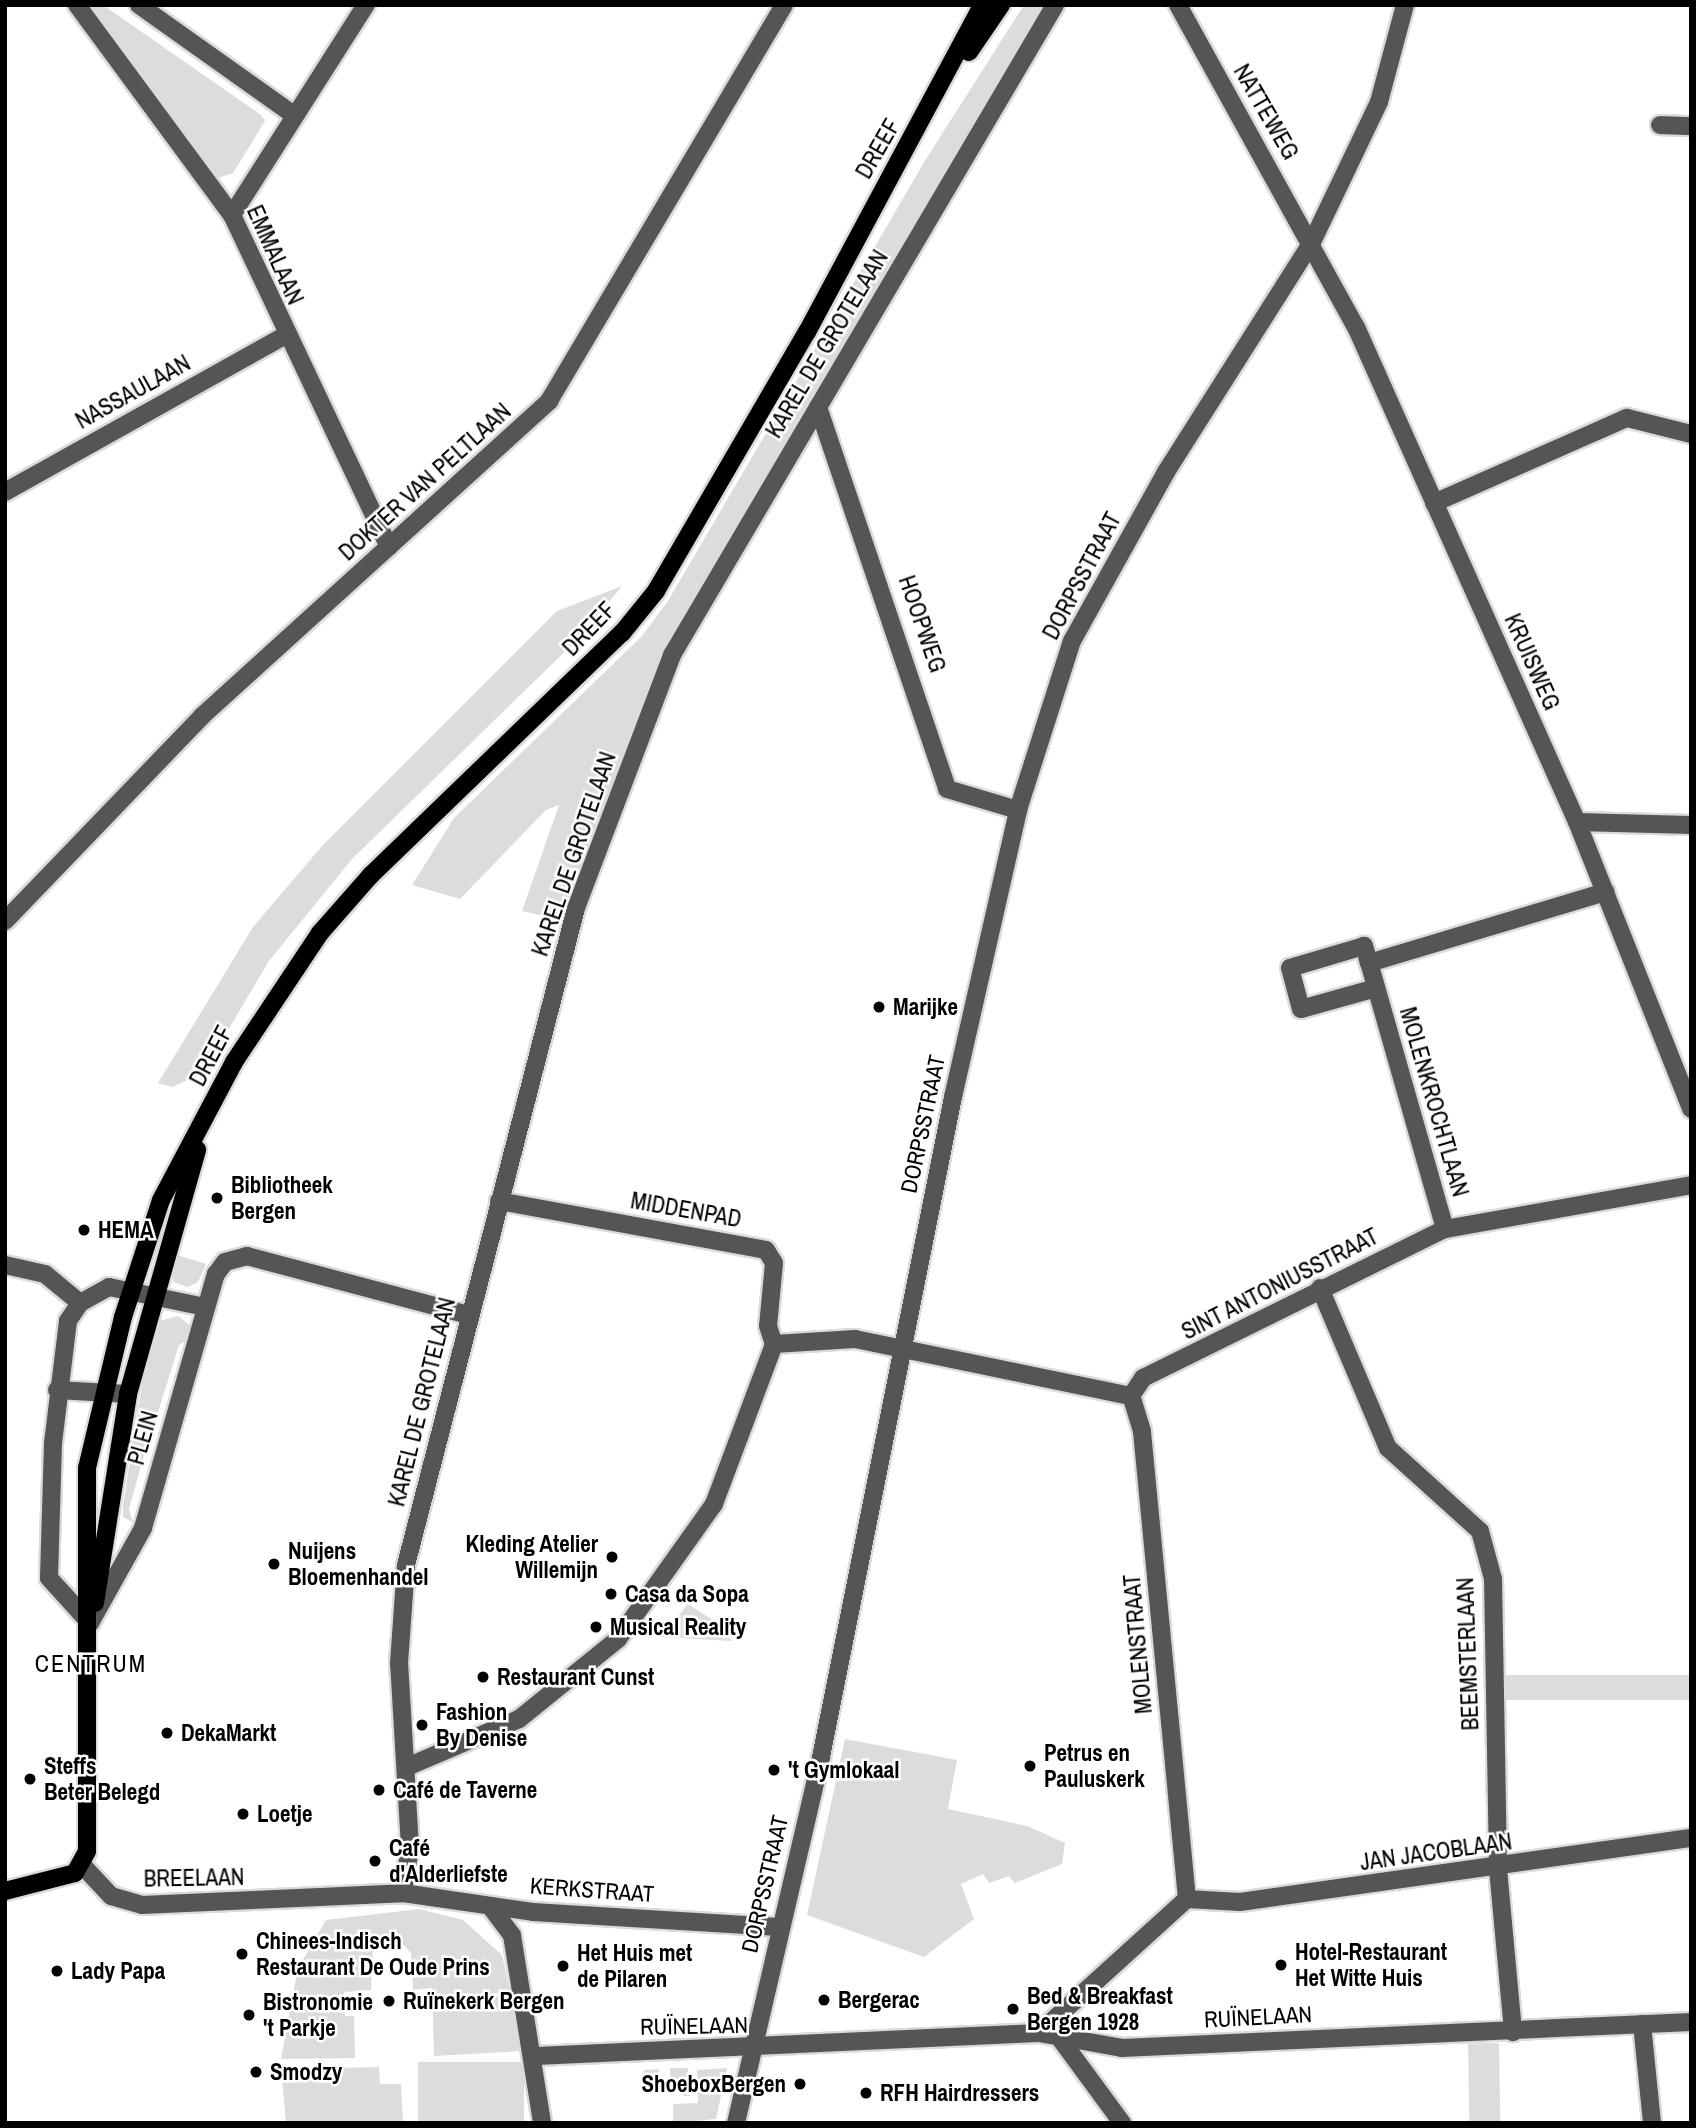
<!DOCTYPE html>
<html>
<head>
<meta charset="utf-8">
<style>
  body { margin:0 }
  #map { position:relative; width:1696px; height:2128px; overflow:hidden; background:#fff; font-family:"Archivo Narrow",sans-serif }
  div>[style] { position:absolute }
  .green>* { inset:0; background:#dcdcdc; transform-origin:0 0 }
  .roads { filter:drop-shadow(2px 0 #dbdbdb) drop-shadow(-2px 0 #dbdbdb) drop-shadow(0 2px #dbdbdb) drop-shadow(0 -2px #dbdbdb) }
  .minor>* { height:18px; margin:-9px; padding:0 9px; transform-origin:9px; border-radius:9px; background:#555 }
  .major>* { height:18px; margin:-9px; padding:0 9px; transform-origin:9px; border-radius:9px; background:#000 }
  .dots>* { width:19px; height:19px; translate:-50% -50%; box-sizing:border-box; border:4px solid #fff; border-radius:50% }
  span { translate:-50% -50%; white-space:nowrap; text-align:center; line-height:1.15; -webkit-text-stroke:5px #fff; paint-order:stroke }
  .street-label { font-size:23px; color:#000 }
  .poi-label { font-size:23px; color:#000; font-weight:700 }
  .left { translate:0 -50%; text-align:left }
  .right { translate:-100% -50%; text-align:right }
  .neighbourhood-label { font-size:24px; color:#000; letter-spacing:2px }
  .frame { position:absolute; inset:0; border:7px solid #000; pointer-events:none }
</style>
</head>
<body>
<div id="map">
  <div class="green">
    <i style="clip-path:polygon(86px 5px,103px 5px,261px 115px,265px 121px,233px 173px,215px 179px)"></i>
    <i style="clip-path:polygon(1024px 5px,1043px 5px,665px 655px,560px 920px,522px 911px,559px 805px,546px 810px,460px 899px,412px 885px,454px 818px,642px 636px,668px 601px,926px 159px)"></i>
    <i style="clip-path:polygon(622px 586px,582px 635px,352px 859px,269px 961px,202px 1074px,172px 1087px,158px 1083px,253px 927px,322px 846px,557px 611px)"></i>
    <i style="clip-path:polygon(174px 1254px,206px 1264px,198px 1282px,188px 1287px,173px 1282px)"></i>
    <i style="clip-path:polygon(178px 1316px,191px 1326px,191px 1338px,179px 1345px,153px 1428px,135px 1424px,152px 1332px,160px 1321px)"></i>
    <i style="clip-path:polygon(134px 1434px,149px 1437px,129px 1509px,133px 1522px,123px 1517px,123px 1506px)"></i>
    <i style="clip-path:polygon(688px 1604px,716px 1622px,732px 1641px,661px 1637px)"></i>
    <i style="left:1691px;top:1675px;width:25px;height:191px;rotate:90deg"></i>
    <i style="clip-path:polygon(845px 1739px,957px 1760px,948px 1809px,1027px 1826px,1065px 1843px,1062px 1864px,1015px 1883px,1009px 1876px,989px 1883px,983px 1874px,961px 1884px,974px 1919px,924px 1957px,807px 1915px)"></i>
    <i style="clip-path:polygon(419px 1909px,463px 1920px,502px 1955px,523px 2051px,434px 2056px,432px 1988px,413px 1990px,411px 1953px,394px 1934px,373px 1943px,371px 1990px,344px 1992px,345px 2016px,354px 2016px,355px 2058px,281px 2059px,298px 1968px,326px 1920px)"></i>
    <i style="left:1499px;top:2043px;width:80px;height:31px;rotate:89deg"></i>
    <i style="left:524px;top:2062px;width:61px;height:106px;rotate:90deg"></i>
    <i style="clip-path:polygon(379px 2067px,380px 2084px,401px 2084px,403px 2123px,286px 2123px,281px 2069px)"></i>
    <i style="clip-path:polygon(670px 2068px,688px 2068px,690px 2096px,683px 2096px,682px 2086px,645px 2086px,644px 2070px,659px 2069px,660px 2081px,670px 2080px)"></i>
    <i style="clip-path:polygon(727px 2068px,716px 2119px,673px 2123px,673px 2104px,698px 2103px,697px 2070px)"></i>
  </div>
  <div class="roads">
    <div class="minor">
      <i style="left:77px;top:5px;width:261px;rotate:53.6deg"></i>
      <i style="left:232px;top:215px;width:367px;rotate:64.7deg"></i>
      <i style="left:139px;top:5px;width:191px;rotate:35.4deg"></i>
      <i style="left:1178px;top:5px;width:368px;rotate:61.1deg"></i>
      <i style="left:1356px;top:327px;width:542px;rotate:65.94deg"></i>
      <i style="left:1577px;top:822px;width:309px;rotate:68.3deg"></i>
      <i style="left:1660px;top:125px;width:31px;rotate:2deg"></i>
      <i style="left:232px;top:215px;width:249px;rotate:-57.5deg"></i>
      <i style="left:818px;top:407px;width:403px;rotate:71.3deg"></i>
      <i style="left:947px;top:789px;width:74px;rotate:16.5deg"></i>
      <i style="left:5px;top:492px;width:320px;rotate:-29.2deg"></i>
      <i style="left:1434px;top:503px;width:211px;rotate:-23.8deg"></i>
      <i style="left:1627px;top:418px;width:66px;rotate:14deg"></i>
      <i style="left:1577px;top:822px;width:114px;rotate:1.5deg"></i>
      <i style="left:5px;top:921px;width:284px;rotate:-46.1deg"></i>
      <i style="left:202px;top:716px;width:469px;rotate:-42.2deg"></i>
      <i style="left:549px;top:401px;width:460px;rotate:-59.3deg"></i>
      <i style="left:1369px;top:963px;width:18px;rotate:-106deg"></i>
      <i style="left:1364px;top:946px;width:77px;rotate:163.4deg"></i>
      <i style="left:1290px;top:968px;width:42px;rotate:75deg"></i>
      <i style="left:1301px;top:1009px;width:78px;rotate:-15.6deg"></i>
      <i style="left:499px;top:1201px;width:271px;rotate:10.4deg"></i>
      <i style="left:766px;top:1250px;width:15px;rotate:58deg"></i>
      <i style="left:774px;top:1263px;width:63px;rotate:95.4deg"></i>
      <i style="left:768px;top:1326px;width:19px;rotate:72deg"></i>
      <i style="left:1445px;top:1229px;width:277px;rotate:-105.9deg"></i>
      <i style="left:1369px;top:963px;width:247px;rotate:-16.7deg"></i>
      <i style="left:5px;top:1265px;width:41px;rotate:12.7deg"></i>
      <i style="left:45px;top:1274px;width:45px;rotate:39.6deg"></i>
      <i style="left:1320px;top:1288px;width:174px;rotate:67deg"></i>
      <i style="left:1388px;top:1448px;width:124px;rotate:42.1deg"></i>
      <i style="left:1480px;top:1531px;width:50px;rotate:74.8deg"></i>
      <i style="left:1493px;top:1579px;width:290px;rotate:89deg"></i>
      <i style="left:1498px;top:1869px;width:164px;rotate:84.7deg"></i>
      <i style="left:205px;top:1307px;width:98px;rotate:-168.2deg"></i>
      <i style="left:109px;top:1287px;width:33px;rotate:151deg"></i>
      <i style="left:80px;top:1303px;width:22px;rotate:124deg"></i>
      <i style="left:68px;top:1321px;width:123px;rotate:97deg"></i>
      <i style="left:53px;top:1443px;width:135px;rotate:91.7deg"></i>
      <i style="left:49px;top:1578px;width:61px;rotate:47.7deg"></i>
      <i style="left:90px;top:1623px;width:109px;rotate:-60.8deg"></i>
      <i style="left:143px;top:1528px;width:264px;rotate:-74deg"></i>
      <i style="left:216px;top:1274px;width:15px;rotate:-53deg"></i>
      <i style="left:225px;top:1262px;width:23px;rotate:-15deg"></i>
      <i style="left:247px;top:1256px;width:230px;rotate:14.9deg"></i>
      <i style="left:774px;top:1344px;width:81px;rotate:-3.5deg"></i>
      <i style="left:855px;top:1339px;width:282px;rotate:11.7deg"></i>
      <i style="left:57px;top:1390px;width:71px;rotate:3.2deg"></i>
      <i style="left:1131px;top:1396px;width:22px;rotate:-56deg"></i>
      <i style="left:1143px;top:1378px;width:337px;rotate:-26.3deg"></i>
      <i style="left:1445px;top:1229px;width:250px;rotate:-10.1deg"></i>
      <i style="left:407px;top:1767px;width:122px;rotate:-23.2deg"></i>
      <i style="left:519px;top:1719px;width:127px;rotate:-38.9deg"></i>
      <i style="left:618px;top:1639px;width:166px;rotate:-54.6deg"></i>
      <i style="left:714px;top:1504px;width:171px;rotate:-69.4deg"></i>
      <i style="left:83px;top:1866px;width:41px;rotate:47deg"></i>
      <i style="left:111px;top:1896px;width:32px;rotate:16deg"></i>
      <i style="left:142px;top:1905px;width:261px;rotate:-2.6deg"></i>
      <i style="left:403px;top:1893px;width:131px;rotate:8.3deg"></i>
      <i style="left:533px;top:1912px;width:246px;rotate:3.5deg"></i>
      <i style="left:403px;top:1893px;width:47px;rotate:-81.3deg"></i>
      <i style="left:410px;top:1847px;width:184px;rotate:-93.4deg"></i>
      <i style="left:399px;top:1663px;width:98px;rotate:-85.9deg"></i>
      <i style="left:406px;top:1565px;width:679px;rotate:-75.49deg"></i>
      <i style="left:576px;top:908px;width:271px;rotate:-69.2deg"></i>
      <i style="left:672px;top:655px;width:754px;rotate:-59.49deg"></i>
      <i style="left:1187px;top:1899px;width:53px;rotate:3.2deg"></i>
      <i style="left:1240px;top:1902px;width:456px;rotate:-8.1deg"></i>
      <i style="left:490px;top:1906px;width:36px;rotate:53deg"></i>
      <i style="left:512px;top:1935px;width:190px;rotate:80.9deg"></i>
      <i style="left:1642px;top:2024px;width:100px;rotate:84.2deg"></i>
      <i style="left:1039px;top:2033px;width:200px;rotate:-42.2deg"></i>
      <i style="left:1187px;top:1899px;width:470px;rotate:-95.5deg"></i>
      <i style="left:1142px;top:1431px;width:37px;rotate:-107deg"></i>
      <i style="left:1056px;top:2033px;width:112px;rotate:53.7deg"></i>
      <i style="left:536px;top:2056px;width:504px;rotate:-2.62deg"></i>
      <i style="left:1039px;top:2033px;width:84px;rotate:10.2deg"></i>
      <i style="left:1122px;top:2048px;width:570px;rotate:-2.62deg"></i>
      <i style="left:736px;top:2123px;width:376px;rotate:-76.9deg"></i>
      <i style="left:821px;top:1757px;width:673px;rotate:-78.69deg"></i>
      <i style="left:953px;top:1097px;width:294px;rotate:-77.2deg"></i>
      <i style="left:1018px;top:810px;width:177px;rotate:-72.3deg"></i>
      <i style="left:1072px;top:641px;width:193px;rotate:-60.9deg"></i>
      <i style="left:1166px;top:472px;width:272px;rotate:-57.6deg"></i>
      <i style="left:1312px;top:242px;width:155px;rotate:-64.4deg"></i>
      <i style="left:1379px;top:102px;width:100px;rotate:-75deg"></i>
    </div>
    <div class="major">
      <i style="left:969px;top:52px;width:57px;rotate:-55.8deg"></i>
      <i style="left:95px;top:1603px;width:212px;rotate:-81deg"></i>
      <i style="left:128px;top:1394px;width:254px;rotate:-74.2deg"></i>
      <i style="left:5px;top:1891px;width:72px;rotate:-14.4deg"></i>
      <i style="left:75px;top:1873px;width:25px;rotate:-61deg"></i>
      <i style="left:87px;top:1851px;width:383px;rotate:-90deg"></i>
      <i style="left:87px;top:1468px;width:155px;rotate:-76.6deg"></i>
      <i style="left:123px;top:1317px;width:123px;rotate:-72deg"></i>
      <i style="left:161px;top:1200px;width:156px;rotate:-62.1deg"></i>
      <i style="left:234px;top:1062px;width:155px;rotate:-56.3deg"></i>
      <i style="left:320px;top:933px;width:77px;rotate:-48.7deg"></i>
      <i style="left:371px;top:875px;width:349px;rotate:-44deg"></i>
      <i style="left:622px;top:633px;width:54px;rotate:-51deg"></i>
      <i style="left:656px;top:591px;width:300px;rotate:-59.8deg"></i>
      <i style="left:807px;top:332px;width:371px;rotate:-61.8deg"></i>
    </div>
  </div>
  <div class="dots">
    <i style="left:879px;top:1007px;background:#000"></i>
    <i style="left:217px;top:1198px;background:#000"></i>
    <i style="left:84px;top:1230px;background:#000"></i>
    <i style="left:612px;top:1557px;background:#000"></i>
    <i style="left:274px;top:1564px;background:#000"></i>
    <i style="left:611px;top:1594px;background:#000"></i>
    <i style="left:596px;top:1627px;background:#000"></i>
    <i style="left:483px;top:1677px;background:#000"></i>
    <i style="left:422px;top:1725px;background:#000"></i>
    <i style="left:167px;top:1733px;background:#000"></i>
    <i style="left:1030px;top:1766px;background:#000"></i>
    <i style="left:774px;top:1770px;background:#000"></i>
    <i style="left:30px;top:1779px;background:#000"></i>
    <i style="left:379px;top:1790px;background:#000"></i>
    <i style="left:243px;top:1814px;background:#000"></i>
    <i style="left:375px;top:1861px;background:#000"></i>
    <i style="left:242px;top:1954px;background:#000"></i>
    <i style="left:1281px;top:1965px;background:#000"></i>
    <i style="left:563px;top:1966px;background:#000"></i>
    <i style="left:57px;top:1971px;background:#000"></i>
    <i style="left:824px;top:2000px;background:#000"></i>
    <i style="left:389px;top:2001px;background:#000"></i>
    <i style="left:1013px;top:2009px;background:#000"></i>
    <i style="left:249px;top:2015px;background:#000"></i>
    <i style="left:256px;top:2072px;background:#000"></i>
    <i style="left:800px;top:2084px;background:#000"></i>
    <i style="left:866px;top:2093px;background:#000"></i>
  </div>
  <div class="street-label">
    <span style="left:1266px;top:112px;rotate:60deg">NATTEWEG</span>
    <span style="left:878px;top:149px;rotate:-60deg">DREEF</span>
    <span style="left:275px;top:255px;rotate:66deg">EMMALAAN</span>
    <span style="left:827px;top:344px;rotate:-59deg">KAREL DE GROTELAAN</span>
    <span style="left:133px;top:392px;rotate:-29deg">NASSAULAAN</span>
    <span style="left:425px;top:482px;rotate:-42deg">DOKTER VAN PELTLAAN</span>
    <span style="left:1082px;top:576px;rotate:-62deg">DORPSSTRAAT</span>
    <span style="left:922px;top:624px;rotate:71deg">HOOPWEG</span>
    <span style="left:589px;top:629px;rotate:-46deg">DREEF</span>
    <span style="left:1532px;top:662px;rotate:66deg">KRUISWEG</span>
    <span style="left:574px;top:854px;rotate:-71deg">KAREL DE GROTELAAN</span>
    <span style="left:211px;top:1056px;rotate:-62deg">DREEF</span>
    <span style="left:1434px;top:1102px;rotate:74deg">MOLENKROCHTLAAN</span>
    <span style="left:923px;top:1124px;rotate:-78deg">DORPSSTRAAT</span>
    <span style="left:686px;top:1210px;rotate:10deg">MIDDENPAD</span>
    <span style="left:1280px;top:1284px;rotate:-27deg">SINT ANTONIUSSTRAAT</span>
    <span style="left:422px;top:1402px;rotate:-76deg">KAREL DE GROTELAAN</span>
    <span style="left:143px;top:1438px;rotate:-74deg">PLEIN</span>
    <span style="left:1138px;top:1644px;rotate:-95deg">MOLENSTRAAT</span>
    <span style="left:1468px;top:1654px;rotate:-92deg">BEEMSTERLAAN</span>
    <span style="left:1436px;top:1852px;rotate:-8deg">JAN JACOBLAAN</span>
    <span style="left:194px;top:1878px;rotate:-1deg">BREELAAN</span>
    <span style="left:765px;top:1884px;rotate:-77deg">DORPSSTRAAT</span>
    <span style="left:592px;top:1890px;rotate:4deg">KERKSTRAAT</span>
    <span style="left:1258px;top:2017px;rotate:-3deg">RUÏNELAAN</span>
    <span style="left:694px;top:2026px;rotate:-1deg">RUÏNELAAN</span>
  </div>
  <div class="poi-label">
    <span class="left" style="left:893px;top:1007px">Marijke</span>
    <span class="left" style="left:231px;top:1198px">Bibliotheek<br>Bergen</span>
    <span class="left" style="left:98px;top:1230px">HEMA</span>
    <span class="right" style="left:598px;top:1557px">Kleding Atelier<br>Willemijn</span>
    <span class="left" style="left:288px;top:1564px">Nuijens<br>Bloemenhandel</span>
    <span class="left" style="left:625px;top:1594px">Casa da Sopa</span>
    <span class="left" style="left:610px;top:1627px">Musical Reality</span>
    <span class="left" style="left:497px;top:1677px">Restaurant Cunst</span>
    <span class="left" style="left:436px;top:1725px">Fashion<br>By Denise</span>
    <span class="left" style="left:181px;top:1733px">DekaMarkt</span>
    <span class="left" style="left:1044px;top:1766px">Petrus en<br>Pauluskerk</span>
    <span class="left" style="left:44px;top:1779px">Steffs<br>Beter Belegd</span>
    <span class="left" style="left:788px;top:1770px">'t Gymlokaal</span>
    <span class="left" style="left:393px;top:1790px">Café de Taverne</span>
    <span class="left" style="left:257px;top:1814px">Loetje</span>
    <span class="left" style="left:389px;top:1861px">Café<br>d'Alderliefste</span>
    <span class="left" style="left:256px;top:1954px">Chinees-Indisch<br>Restaurant De Oude Prins</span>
    <span class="left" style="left:1295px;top:1965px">Hotel-Restaurant<br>Het Witte Huis</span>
    <span class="left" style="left:577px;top:1966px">Het Huis met<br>de Pilaren</span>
    <span class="left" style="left:71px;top:1971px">Lady Papa</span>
    <span class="left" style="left:1027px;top:2009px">Bed &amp; Breakfast<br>Bergen 1928</span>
    <span class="left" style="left:838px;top:2000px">Bergerac</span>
    <span class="left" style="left:403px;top:2001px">Ruïnekerk Bergen</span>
    <span class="left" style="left:263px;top:2015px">Bistronomie<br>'t Parkje</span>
    <span class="left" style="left:270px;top:2072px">Smodzy</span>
    <span class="right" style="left:786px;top:2084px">ShoeboxBergen</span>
    <span class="left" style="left:880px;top:2093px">RFH Hairdressers</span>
  </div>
  <div class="neighbourhood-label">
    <span style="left:91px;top:1664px">CENTRUM</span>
  </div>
  <div class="frame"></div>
</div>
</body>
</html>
